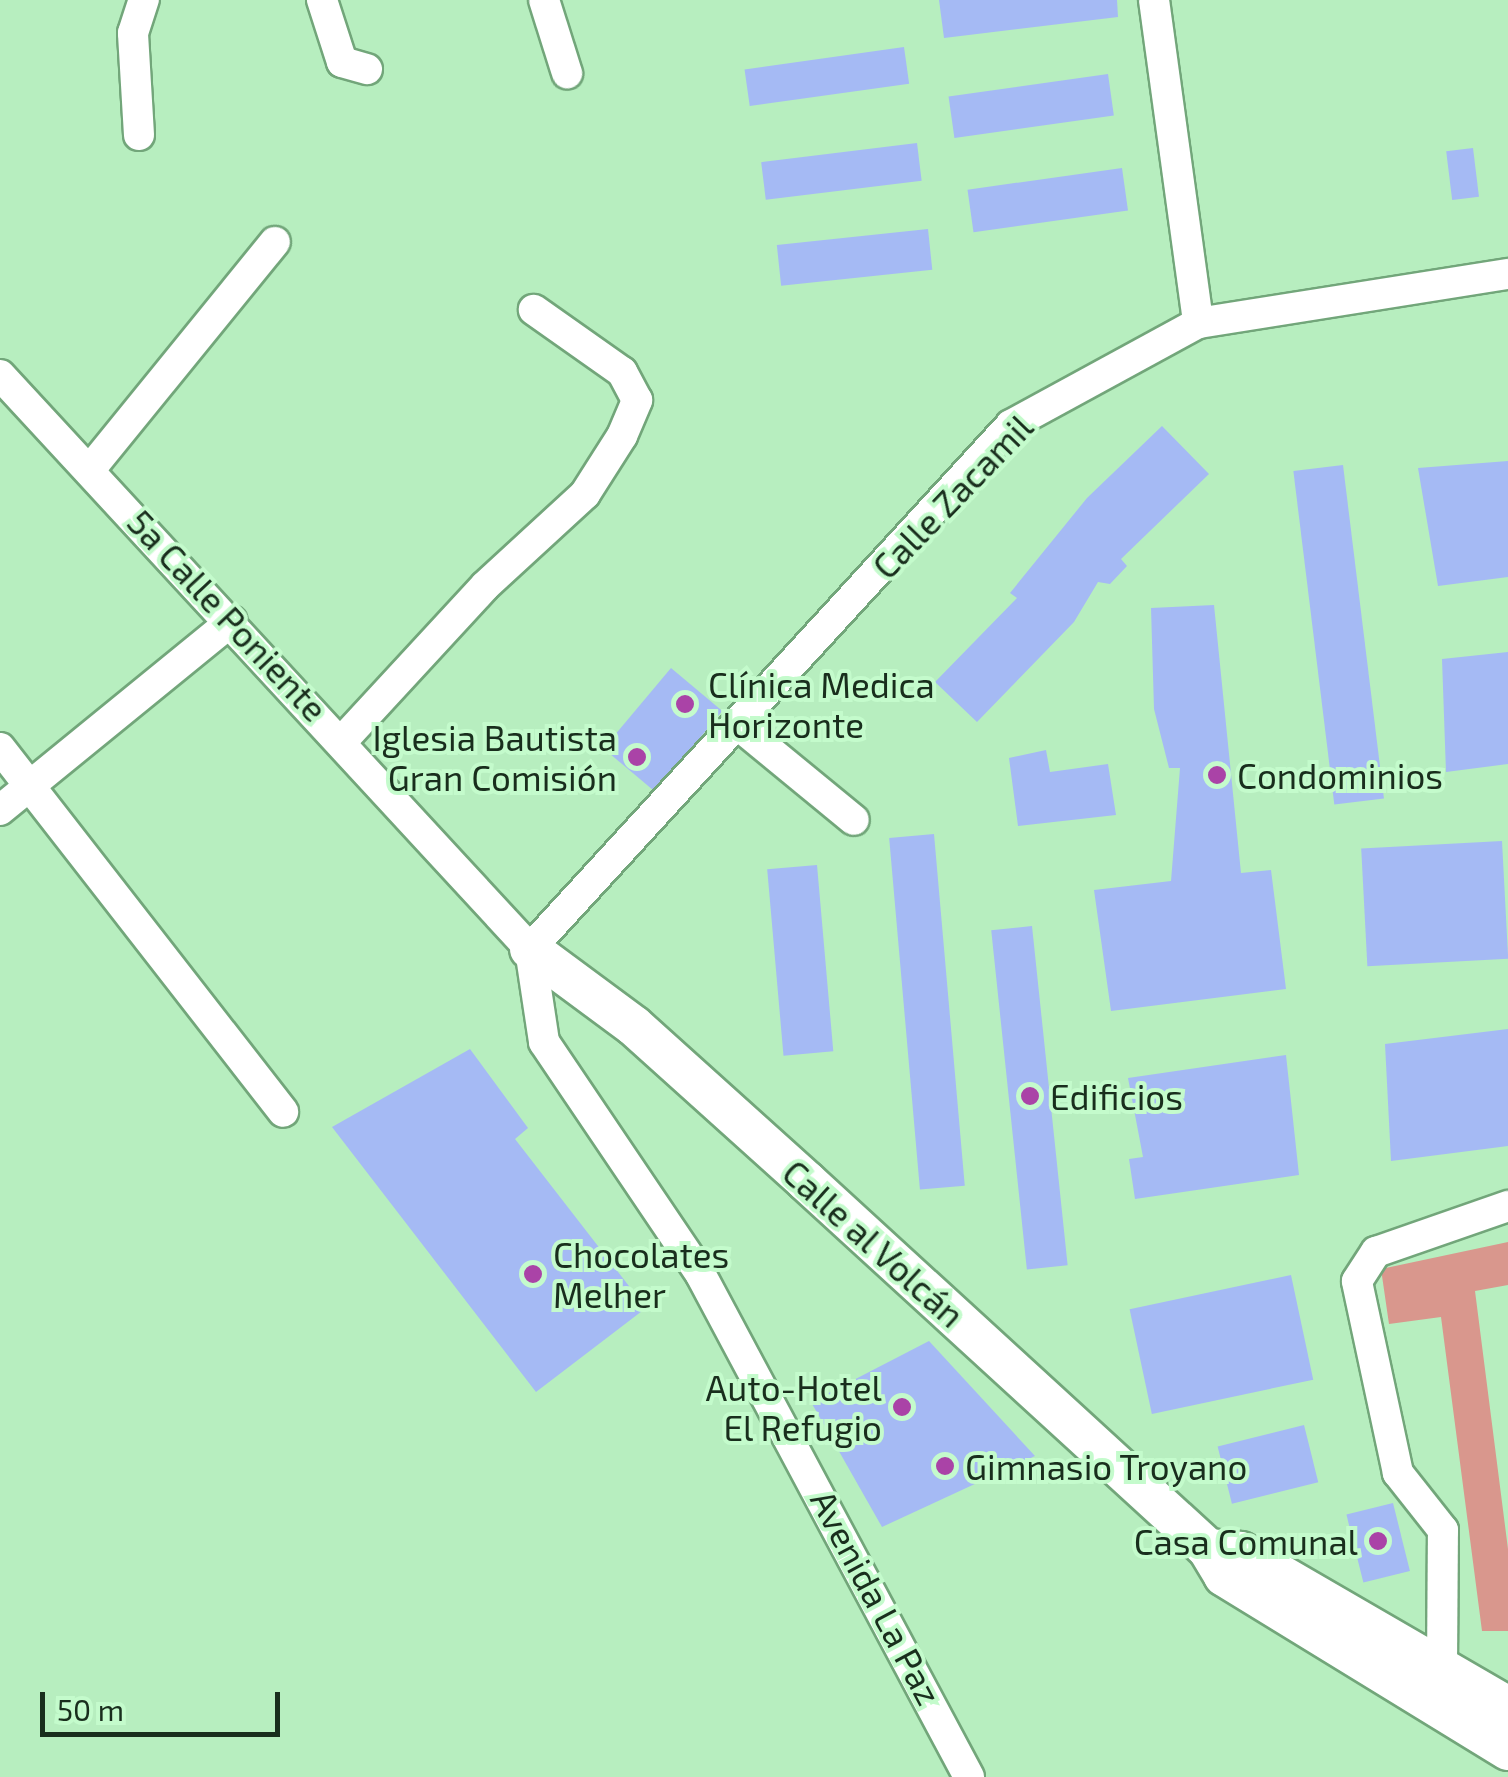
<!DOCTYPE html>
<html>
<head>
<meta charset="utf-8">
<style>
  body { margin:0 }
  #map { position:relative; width:1508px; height:1777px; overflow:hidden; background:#b7eebf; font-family:"Exo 2",sans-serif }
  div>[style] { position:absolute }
  .green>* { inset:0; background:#d9978d }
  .building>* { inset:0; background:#a5baf4; transform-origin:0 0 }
  .roads { filter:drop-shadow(2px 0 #72a67a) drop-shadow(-2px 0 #72a67a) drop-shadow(0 2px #72a67a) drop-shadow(0 -2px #72a67a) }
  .minor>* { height:30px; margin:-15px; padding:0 15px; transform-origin:15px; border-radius:15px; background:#fff }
  .major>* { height:40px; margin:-20px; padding:0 20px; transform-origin:20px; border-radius:20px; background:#fff }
  .dots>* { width:28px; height:28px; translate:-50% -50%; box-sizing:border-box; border:5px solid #c4fbcc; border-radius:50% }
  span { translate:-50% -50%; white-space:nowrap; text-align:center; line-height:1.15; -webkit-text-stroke:8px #c4fbcc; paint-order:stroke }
  .street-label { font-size:35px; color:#192e1d }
  .poi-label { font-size:35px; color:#192e1d }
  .left { translate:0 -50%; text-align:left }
  .right { translate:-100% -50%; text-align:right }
  .scale { position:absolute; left:40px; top:1692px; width:240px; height:45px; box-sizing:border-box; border:5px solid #192e1d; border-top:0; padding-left:12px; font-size:30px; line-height:35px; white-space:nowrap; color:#192e1d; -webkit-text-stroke:8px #c4fbcc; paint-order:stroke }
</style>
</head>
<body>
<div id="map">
  <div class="green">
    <i style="clip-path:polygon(1508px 1242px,1508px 1285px,1475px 1291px,1508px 1549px,1508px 1631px,1482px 1631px,1441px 1317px,1389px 1324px,1381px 1269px)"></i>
  </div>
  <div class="building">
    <i style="clip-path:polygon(939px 0,1117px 0,1118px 17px,944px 38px)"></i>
    <i style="left:904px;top:47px;width:37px;height:161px;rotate:82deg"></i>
    <i style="left:1108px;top:74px;width:42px;height:161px;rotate:82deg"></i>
    <i style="left:917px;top:143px;width:38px;height:157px;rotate:83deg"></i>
    <i style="left:1473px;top:148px;width:49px;height:27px;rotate:83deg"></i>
    <i style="left:1122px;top:168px;width:43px;height:156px;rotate:82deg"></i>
    <i style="left:928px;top:229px;width:41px;height:152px;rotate:84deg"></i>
    <i style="clip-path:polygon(1162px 426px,1209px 474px,1121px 559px,1127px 566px,1110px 584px,1098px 582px,1074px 622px,977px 722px,935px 682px,1017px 598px,1010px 593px,1087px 498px)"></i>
    <i style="clip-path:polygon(1508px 461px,1508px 577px,1438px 586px,1418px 468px)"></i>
    <i style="left:1343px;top:465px;width:336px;height:50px;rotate:83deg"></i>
    <i style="clip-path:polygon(1214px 605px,1241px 873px,1271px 870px,1286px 989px,1111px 1011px,1094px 890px,1171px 881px,1180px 768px,1169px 768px,1154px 709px,1151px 608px)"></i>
    <i style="clip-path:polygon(1508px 652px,1508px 764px,1446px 772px,1442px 659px)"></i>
    <i style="left:671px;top:668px;width:67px;height:105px;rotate:40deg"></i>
    <i style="clip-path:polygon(1046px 750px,1050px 772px,1108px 764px,1116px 815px,1018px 826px,1009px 758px)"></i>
    <i style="left:934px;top:834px;width:353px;height:45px;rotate:85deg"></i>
    <i style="left:1502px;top:841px;width:118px;height:141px;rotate:87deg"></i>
    <i style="left:817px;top:865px;width:187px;height:50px;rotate:85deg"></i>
    <i style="left:1032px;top:926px;width:341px;height:41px;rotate:84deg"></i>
    <i style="clip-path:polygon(1508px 1029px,1508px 1146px,1391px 1161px,1385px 1044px)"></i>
    <i style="clip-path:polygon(470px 1049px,528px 1128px,515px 1139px,646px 1308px,536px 1392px,332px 1127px)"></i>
    <i style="clip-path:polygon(1286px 1055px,1299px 1175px,1135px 1199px,1129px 1159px,1143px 1157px,1128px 1078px)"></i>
    <i style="left:1291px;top:1275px;width:107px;height:165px;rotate:78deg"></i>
    <i style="clip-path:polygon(929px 1341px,1035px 1456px,882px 1527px,811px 1402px)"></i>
    <i style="left:1304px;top:1425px;width:59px;height:89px;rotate:76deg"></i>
    <i style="left:1393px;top:1503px;width:70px;height:48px;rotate:76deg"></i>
  </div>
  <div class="roads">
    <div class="minor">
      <i style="left:322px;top:0;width:65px;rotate:72.1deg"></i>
      <i style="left:342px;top:62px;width:26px;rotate:16deg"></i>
      <i style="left:544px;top:0;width:77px;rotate:72.5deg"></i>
      <i style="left:1154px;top:0;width:326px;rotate:82.2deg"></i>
      <i style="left:139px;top:135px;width:102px;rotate:-93.4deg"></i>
      <i style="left:133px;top:33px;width:35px;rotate:-72deg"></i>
      <i style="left:0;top:375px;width:781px;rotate:47.28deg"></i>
      <i style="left:92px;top:467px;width:290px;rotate:-50.9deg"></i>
      <i style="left:737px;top:724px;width:151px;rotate:39.4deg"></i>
      <i style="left:343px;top:740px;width:209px;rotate:-47.3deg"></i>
      <i style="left:485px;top:586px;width:136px;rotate:-42.6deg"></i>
      <i style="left:585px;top:494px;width:69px;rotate:-57.5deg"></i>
      <i style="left:622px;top:436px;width:39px;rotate:-67deg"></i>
      <i style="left:637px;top:400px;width:32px;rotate:-118deg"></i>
      <i style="left:622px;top:372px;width:108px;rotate:-144.8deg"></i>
      <i style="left:0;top:748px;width:461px;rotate:52.1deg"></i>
      <i style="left:0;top:810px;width:299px;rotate:-39.2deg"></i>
      <i style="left:530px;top:949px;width:711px;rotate:-47.45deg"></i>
      <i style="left:1011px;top:425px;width:213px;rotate:-28.6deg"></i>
      <i style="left:1198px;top:323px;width:314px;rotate:-9deg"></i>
      <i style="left:530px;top:949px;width:94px;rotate:81.4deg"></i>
      <i style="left:544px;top:1042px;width:281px;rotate:56deg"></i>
      <i style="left:701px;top:1275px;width:569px;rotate:61.9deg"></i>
      <i style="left:1442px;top:1667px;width:137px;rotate:-89.6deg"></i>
      <i style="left:1443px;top:1530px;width:73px;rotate:-128.3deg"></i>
      <i style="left:1398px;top:1473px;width:196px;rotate:-102.1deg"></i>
      <i style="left:1357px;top:1281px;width:35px;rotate:-57deg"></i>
      <i style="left:1376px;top:1252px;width:140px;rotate:-19.2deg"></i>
    </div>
    <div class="major">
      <i style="left:530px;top:949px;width:129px;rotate:36.5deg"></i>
      <i style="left:634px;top:1026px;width:232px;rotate:42deg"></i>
      <i style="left:806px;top:1181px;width:545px;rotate:42.47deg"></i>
      <i style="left:1208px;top:1549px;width:31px;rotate:59deg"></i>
      <i style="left:1224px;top:1576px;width:333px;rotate:31.5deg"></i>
      <i style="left:1208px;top:1549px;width:33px;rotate:5deg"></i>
      <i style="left:1241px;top:1552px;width:309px;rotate:30.1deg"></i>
    </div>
  </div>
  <div class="dots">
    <i style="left:685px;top:704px;background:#aa43a7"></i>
    <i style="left:637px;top:757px;background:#aa43a7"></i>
    <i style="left:1217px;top:775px;background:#aa43a7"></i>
    <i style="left:1030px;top:1096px;background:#aa43a7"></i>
    <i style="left:533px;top:1274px;background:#aa43a7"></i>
    <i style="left:902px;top:1407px;background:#aa43a7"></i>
    <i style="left:945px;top:1466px;background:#aa43a7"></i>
    <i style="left:1378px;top:1541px;background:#aa43a7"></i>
  </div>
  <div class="street-label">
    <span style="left:952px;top:496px;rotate:-46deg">Calle Zacamil</span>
    <span style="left:228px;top:615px;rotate:47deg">5a Calle Poniente</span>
    <span style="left:874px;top:1243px;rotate:42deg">Calle al Volcán</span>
    <span style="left:877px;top:1597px;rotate:62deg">Avenida La Paz</span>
  </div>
  <div class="poi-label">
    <span class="left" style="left:708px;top:704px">Clínica Medica<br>Horizonte</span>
    <span class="right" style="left:617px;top:757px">Iglesia Bautista<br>Gran Comisión</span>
    <span class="left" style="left:1237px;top:775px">Condominios</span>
    <span class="left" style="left:1050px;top:1096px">Edificios</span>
    <span class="left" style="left:553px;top:1274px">Chocolates<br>Melher</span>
    <span class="right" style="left:882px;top:1407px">Auto-Hotel<br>El Refugio</span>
    <span class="left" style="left:965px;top:1466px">Gimnasio Troyano</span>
    <span class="right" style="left:1358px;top:1541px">Casa Comunal</span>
  </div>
  <div class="scale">50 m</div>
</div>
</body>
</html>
